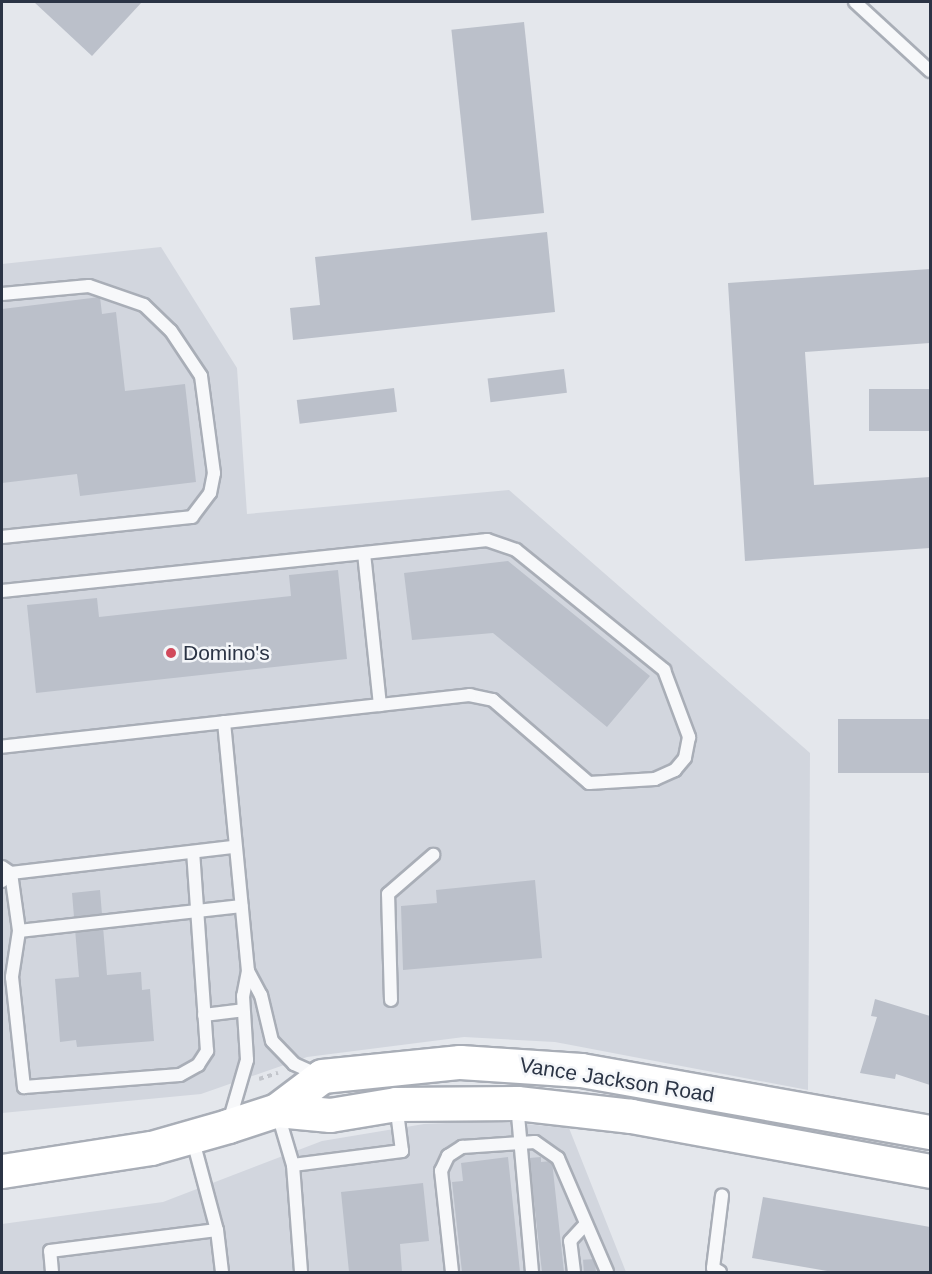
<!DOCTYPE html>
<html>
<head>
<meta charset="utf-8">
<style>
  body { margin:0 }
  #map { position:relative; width:932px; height:1274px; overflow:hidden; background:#e4e7ec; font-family:Helvetica,sans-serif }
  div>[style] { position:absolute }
  .built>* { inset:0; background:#d2d6de }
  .building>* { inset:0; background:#bbc0ca; transform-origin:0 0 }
  .path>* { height:4px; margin-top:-2px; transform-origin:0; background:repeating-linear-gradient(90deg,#c2c5cb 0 4.5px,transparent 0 9px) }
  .roads { filter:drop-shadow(2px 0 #a9aeb7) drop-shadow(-2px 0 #a9aeb7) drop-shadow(0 2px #a9aeb7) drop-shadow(0 -2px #a9aeb7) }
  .lane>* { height:12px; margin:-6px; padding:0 6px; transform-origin:6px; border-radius:6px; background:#f7f8fa }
  .secondary>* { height:33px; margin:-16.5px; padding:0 16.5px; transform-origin:16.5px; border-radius:16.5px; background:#fff }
  .dots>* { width:16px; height:16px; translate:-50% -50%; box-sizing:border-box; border:3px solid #f4f6f9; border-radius:50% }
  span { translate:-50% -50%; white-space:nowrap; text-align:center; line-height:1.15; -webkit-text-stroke:5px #f4f6f9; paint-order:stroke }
  .poi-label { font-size:21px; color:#2b3445 }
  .left { translate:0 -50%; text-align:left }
  .street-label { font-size:21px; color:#2b3445 }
  .frame { position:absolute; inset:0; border:3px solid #2b3445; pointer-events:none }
</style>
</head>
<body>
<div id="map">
  <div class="built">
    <i style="clip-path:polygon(161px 247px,237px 368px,247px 514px,509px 490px,810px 753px,808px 1090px,555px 1042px,464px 1037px,307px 1057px,201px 1094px,2px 1113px,2px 264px)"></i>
    <i style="clip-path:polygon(492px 1121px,569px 1128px,626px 1272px,2px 1272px,2px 1224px,163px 1202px,322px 1141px,424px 1124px)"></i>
  </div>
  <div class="building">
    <i style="clip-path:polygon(34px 2px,142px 2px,92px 56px)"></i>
    <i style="left:524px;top:22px;width:192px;height:73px;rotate:84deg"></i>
    <i style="clip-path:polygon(547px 232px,555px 312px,293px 340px,290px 308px,320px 305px,315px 257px)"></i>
    <i style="clip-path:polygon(930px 269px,930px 343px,805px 352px,814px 485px,930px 477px,930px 548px,745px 561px,728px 283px)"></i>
    <i style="clip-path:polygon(100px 297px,102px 314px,116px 312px,125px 391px,185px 384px,196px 482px,80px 496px,77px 474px,2px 483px,2px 309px)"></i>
    <i style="left:564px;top:369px;width:24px;height:77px;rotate:83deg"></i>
    <i style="left:394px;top:388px;width:24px;height:98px;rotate:83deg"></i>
    <i style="left:930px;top:389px;width:42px;height:61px;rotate:90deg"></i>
    <i style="clip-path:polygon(508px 561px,650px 676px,607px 727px,493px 633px,412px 640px,404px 573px)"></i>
    <i style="clip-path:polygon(338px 570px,347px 659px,36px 693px,27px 605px,97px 598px,99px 617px,291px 596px,289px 575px)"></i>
    <i style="left:930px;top:719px;width:54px;height:92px;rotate:90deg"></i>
    <i style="clip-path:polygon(535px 880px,542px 958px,403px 970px,401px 906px,437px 903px,436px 890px)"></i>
    <i style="clip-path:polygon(100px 890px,107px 975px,141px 972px,142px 990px,150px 989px,154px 1041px,77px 1047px,76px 1040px,60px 1042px,55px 979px,79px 977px,72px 893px)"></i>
    <i style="clip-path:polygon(875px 999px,930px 1016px,930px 1085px,896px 1074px,895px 1079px,860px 1073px,877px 1017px,871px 1016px)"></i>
    <i style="clip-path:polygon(508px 1157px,520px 1272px,462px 1272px,452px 1182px,463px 1181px,461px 1163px)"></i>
    <i style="clip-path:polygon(541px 1157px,541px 1162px,552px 1161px,564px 1272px,542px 1272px,529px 1158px)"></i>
    <i style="clip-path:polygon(423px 1183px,429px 1241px,400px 1244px,402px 1272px,349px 1272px,341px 1192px)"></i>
    <i style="clip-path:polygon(763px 1197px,930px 1227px,930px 1272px,833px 1272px,752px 1258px)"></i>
    <i style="left:595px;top:1259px;width:13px;height:12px;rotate:86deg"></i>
  </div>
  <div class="path">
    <i style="left:259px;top:1079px;width:20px;rotate:-18deg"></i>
  </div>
  <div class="roads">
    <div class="lane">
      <i style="left:855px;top:2px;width:102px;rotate:42.6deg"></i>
      <i style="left:2px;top:294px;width:87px;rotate:-5.3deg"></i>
      <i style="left:89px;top:286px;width:58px;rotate:19.1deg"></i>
      <i style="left:144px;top:305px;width:37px;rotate:44deg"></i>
      <i style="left:171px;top:331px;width:54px;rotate:56.3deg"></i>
      <i style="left:201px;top:376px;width:98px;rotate:82.4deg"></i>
      <i style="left:214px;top:473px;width:20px;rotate:101deg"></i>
      <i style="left:210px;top:493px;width:30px;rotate:127deg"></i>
      <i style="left:192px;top:517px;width:191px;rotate:174deg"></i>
      <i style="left:364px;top:553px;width:153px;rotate:84deg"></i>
      <i style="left:2px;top:591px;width:488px;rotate:-6deg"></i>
      <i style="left:487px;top:540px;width:31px;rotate:19deg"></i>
      <i style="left:516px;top:550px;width:191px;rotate:39deg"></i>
      <i style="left:664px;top:670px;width:72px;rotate:69.5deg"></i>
      <i style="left:689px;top:737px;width:21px;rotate:101deg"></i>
      <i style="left:685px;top:758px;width:16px;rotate:130deg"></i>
      <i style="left:675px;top:770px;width:22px;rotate:156deg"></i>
      <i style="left:655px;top:779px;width:66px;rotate:176.5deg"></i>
      <i style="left:589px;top:783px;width:127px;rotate:-139.2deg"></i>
      <i style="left:493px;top:700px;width:24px;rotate:-168deg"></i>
      <i style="left:470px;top:695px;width:471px;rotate:173.7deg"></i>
      <i style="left:224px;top:722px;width:250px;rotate:84.5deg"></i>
      <i style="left:248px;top:971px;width:25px;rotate:101deg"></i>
      <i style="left:243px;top:996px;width:64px;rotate:86.4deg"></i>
      <i style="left:247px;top:1060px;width:65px;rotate:106.2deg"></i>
      <i style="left:2px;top:867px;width:11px;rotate:34deg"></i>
      <i style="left:11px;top:873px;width:59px;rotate:82.1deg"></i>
      <i style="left:19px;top:931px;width:47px;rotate:98.7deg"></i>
      <i style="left:12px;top:977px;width:111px;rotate:83.8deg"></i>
      <i style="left:24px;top:1087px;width:156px;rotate:-4.4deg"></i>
      <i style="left:180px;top:1075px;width:21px;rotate:-29deg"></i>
      <i style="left:198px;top:1065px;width:17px;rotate:-57deg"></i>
      <i style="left:207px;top:1051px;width:199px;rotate:-94deg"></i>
      <i style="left:2px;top:881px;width:12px;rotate:-42deg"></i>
      <i style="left:11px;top:873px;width:225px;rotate:-6.7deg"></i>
      <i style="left:19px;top:931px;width:224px;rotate:-6.4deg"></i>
      <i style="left:248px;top:971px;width:27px;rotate:62deg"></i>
      <i style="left:261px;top:995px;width:47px;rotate:76.6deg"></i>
      <i style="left:272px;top:1041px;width:32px;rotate:46deg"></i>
      <i style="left:294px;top:1064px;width:27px;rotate:24deg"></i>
      <i style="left:391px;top:1000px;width:106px;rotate:-91.6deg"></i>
      <i style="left:388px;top:894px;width:60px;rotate:-40.9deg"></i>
      <i style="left:204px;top:1015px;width:39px;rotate:-7deg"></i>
      <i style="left:517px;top:1104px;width:169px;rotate:84.9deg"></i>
      <i style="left:277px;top:1111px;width:56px;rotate:73.5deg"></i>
      <i style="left:293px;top:1165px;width:107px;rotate:85.7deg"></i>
      <i style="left:192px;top:1137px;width:96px;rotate:75deg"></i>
      <i style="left:217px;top:1230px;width:42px;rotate:83.2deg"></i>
      <i style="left:293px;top:1165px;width:110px;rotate:-7.3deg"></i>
      <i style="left:402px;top:1151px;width:47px;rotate:-97.3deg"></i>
      <i style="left:52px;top:1272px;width:21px;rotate:-95deg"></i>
      <i style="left:50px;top:1251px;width:168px;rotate:-7.2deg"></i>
      <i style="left:452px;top:1272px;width:102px;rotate:-96.2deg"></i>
      <i style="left:441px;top:1171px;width:17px;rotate:-65deg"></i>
      <i style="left:448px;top:1156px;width:17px;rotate:-33deg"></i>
      <i style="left:462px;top:1147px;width:73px;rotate:-3.9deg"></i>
      <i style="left:535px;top:1142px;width:28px;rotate:35deg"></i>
      <i style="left:558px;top:1158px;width:124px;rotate:66.7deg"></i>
      <i style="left:574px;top:1272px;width:31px;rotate:-97deg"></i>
      <i style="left:570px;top:1241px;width:23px;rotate:-47deg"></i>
      <i style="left:720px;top:1272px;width:8px;rotate:-150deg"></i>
      <i style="left:713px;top:1268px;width:73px;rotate:-82.9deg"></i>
    </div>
    <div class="secondary">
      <i style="left:277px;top:1110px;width:53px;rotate:5.4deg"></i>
      <i style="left:330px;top:1115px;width:67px;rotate:-9.5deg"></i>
      <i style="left:396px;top:1104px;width:121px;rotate:-0.5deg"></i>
      <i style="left:517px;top:1103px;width:115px;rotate:6.5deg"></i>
      <i style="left:631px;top:1116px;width:304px;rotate:10.4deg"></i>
      <i style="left:2px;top:1171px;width:151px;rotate:-8.8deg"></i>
      <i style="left:151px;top:1148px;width:80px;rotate:-15.9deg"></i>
      <i style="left:228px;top:1126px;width:52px;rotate:-18.1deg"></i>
      <i style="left:277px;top:1110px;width:56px;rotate:-37.1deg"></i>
      <i style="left:322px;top:1076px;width:139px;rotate:-5.8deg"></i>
      <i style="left:460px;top:1062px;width:121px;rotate:3.8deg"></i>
      <i style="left:581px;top:1070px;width:354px;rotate:10.1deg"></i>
    </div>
  </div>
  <div class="dots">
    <i style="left:171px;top:653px;background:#d1495b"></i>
  </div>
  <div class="poi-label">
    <span class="left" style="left:183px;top:653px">Domino's</span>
  </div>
  <div class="street-label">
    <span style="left:617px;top:1080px;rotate:9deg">Vance Jackson Road</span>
  </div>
  <div class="frame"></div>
</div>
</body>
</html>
